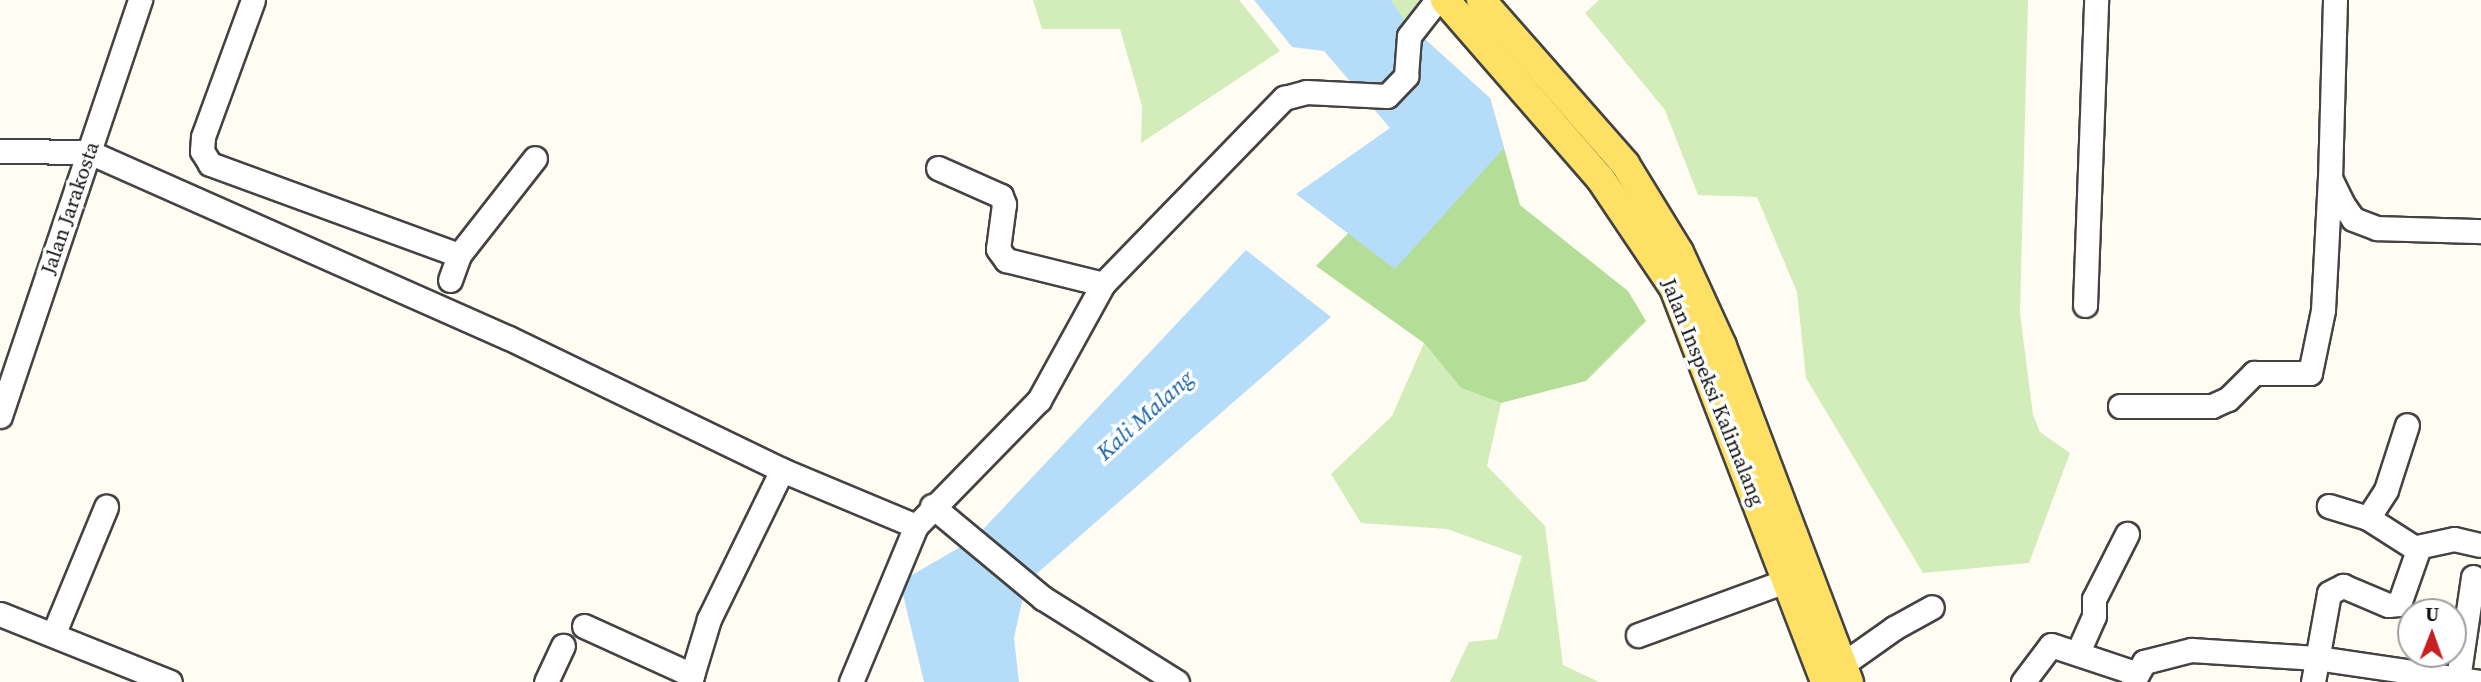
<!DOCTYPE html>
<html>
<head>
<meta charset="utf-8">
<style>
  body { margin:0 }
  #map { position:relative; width:2481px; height:682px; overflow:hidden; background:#fffdf3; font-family:"Source Serif 4",serif }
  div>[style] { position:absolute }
  .green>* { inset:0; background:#d2ecba }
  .forest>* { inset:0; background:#b4de98 }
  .water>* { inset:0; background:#b5dcf9 }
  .river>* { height:35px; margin:-17.5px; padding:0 17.5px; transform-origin:17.5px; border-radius:17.5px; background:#b5dcf9 }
  .roads { filter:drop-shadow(2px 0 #434343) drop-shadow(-2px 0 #434343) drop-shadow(0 2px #434343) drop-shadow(0 -2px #434343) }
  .minor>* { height:23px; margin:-11.5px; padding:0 11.5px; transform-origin:11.5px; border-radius:11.5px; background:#fff }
  .major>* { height:28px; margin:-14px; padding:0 14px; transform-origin:14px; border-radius:14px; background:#fee064 }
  span { translate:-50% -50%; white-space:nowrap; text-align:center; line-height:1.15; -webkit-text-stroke:7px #fff; paint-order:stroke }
  .street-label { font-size:21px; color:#101010 }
  .water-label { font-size:23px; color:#1260a9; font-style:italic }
  .north { position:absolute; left:2397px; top:598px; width:70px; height:70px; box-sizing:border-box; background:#fff; border:2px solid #9f9f9f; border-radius:50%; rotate:1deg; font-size:19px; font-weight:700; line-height:28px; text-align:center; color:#101010 }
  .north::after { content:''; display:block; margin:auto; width:24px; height:32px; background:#c82020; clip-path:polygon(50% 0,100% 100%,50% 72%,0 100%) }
</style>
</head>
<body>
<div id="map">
  <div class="green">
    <i style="clip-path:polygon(1033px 0,1239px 0,1280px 51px,1141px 143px,1142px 106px,1120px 29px,1042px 29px)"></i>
    <i style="clip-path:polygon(1391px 0,1437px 0,1411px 33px)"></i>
    <i style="clip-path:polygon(1599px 0,2028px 0,2020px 313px,2033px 415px,2040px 432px,2070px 453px,2029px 563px,1923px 573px,1806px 378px,1797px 292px,1757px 197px,1698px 195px,1665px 110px,1585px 13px)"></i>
    <i style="clip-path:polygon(1424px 343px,1461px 388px,1501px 403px,1487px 466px,1545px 526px,1563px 665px,1599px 682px,1450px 682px,1469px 642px,1497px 639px,1522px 556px,1447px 529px,1361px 523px,1331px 474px,1392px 416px)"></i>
  </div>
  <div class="forest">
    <i style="clip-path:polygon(1490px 98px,1520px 205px,1628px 291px,1646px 321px,1586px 381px,1501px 403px,1461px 388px,1424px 343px,1316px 266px,1416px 164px)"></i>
  </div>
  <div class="water">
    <i style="clip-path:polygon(1254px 0,1391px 0,1404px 20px,1490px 98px,1504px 148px,1395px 269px,1296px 194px,1390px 128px,1324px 51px,1292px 47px)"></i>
    <i style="clip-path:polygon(1246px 250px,1331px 317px,1026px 583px,1014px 638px,1019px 682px,924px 682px,900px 582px,974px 539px)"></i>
  </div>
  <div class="river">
    <i style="left:970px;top:682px;width:75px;rotate:-107deg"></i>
    <i style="left:948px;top:610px;width:37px;rotate:-45deg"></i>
  </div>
  <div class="roads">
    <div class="minor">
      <i style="left:253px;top:0;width:146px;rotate:110.1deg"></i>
      <i style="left:203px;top:137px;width:14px;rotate:94deg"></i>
      <i style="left:202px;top:151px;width:15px;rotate:58deg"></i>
      <i style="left:210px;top:164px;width:265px;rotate:20.1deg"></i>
      <i style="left:2335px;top:0;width:178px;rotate:91.6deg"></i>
      <i style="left:2330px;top:178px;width:28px;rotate:64deg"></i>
      <i style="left:2342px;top:203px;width:19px;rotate:55deg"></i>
      <i style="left:2353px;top:219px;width:26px;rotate:21deg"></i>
      <i style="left:2377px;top:228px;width:104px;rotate:1.7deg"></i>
      <i style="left:0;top:151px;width:89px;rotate:0.6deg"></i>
      <i style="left:89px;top:152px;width:459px;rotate:23.9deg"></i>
      <i style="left:509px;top:338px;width:303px;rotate:25.8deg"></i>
      <i style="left:782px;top:470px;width:145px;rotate:22.7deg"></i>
      <i style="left:938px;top:168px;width:69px;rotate:24deg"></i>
      <i style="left:1001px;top:196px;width:9px;rotate:69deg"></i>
      <i style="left:1004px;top:204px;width:45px;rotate:97.6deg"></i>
      <i style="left:998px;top:249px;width:14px;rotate:54deg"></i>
      <i style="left:1006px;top:260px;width:100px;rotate:13.9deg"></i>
      <i style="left:450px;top:280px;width:27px;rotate:-70deg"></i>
      <i style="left:459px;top:255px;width:123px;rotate:-51.9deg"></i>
      <i style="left:2085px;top:305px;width:305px;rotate:-87.9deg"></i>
      <i style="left:2120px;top:406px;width:92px"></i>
      <i style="left:2212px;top:406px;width:17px;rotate:-24deg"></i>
      <i style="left:2228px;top:399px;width:37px;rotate:-45deg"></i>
      <i style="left:2254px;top:373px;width:56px"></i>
      <i style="left:2310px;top:373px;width:64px;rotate:-78.3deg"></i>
      <i style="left:2323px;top:310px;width:132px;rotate:-87deg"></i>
      <i style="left:0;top:416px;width:439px;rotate:-71.4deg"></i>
      <i style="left:932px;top:506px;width:144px;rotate:39.7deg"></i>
      <i style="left:1043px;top:598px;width:158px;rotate:32.1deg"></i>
      <i style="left:2368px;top:518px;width:33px;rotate:-57deg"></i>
      <i style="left:2386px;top:490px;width:68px;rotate:-72.1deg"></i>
      <i style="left:2417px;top:547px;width:38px;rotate:-12deg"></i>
      <i style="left:2454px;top:539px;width:26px;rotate:13deg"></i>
      <i style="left:0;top:614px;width:183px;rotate:21.8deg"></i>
      <i style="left:584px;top:626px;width:119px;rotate:24.4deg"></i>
      <i style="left:53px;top:635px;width:139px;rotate:-67.5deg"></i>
      <i style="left:1638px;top:635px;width:160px;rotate:-20.1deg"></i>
      <i style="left:2078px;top:652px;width:39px;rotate:-66deg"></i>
      <i style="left:2094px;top:616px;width:17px;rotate:-90deg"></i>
      <i style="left:2094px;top:599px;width:73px;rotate:-63.1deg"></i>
      <i style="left:1829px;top:674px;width:80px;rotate:-35.3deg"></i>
      <i style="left:1894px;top:628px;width:43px;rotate:-28.9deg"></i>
      <i style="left:2458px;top:679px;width:103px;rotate:-81.6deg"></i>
      <i style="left:546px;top:682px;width:40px;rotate:-65deg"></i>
      <i style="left:690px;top:682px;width:66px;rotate:-73.2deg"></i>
      <i style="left:709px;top:619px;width:166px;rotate:-63.9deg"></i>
      <i style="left:851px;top:682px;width:169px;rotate:-67.4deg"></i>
      <i style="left:916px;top:526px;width:176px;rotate:-45.7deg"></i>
      <i style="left:1039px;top:400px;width:132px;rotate:-61.1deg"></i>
      <i style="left:1103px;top:284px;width:260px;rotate:-45.8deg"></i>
      <i style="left:1284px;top:98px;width:23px;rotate:-15deg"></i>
      <i style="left:1306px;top:92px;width:81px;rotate:2.8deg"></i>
      <i style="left:1387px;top:96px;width:28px;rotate:-46deg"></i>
      <i style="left:1406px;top:76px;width:40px;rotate:-85.7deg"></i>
      <i style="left:1409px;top:36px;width:46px;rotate:-52.1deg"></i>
      <i style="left:2023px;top:682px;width:46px;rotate:-52.9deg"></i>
      <i style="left:2051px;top:645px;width:89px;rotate:18.4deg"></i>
      <i style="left:2133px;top:682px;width:23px;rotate:-61deg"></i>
      <i style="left:2144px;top:662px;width:49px;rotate:-14.3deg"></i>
      <i style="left:2191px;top:650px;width:126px;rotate:3.6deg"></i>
      <i style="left:2317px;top:658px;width:164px;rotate:8.4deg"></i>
      <i style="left:2313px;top:682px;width:90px;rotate:-79.8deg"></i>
      <i style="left:2329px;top:593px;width:16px;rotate:-27deg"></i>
      <i style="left:2343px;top:586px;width:49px;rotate:22.9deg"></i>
      <i style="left:2388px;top:605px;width:11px;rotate:-5deg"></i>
      <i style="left:2399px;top:604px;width:57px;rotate:-70.6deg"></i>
      <i style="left:2418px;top:550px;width:59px;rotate:-147.4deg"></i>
      <i style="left:2368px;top:518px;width:41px;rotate:-162.9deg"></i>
    </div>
    <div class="major">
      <i style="left:1445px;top:0;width:236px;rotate:49deg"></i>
      <i style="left:1600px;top:178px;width:133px;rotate:56.1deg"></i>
      <i style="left:1674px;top:288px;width:422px;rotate:69deg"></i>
      <i style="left:1481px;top:0;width:218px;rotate:48.7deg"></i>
      <i style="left:1625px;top:164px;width:103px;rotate:58.5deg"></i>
      <i style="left:1679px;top:252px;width:103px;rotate:65.4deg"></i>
      <i style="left:1722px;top:346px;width:359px;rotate:69.3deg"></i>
    </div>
  </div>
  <div class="street-label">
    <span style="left:70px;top:208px;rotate:-71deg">Jalan Jarakosta</span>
    <span style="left:1713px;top:392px;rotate:68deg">Jalan Inspeksi Kalimalang</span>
  </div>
  <div class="water-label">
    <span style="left:1145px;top:415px;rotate:-42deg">Kali Malang</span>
  </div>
  <div class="north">U</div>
</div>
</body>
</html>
